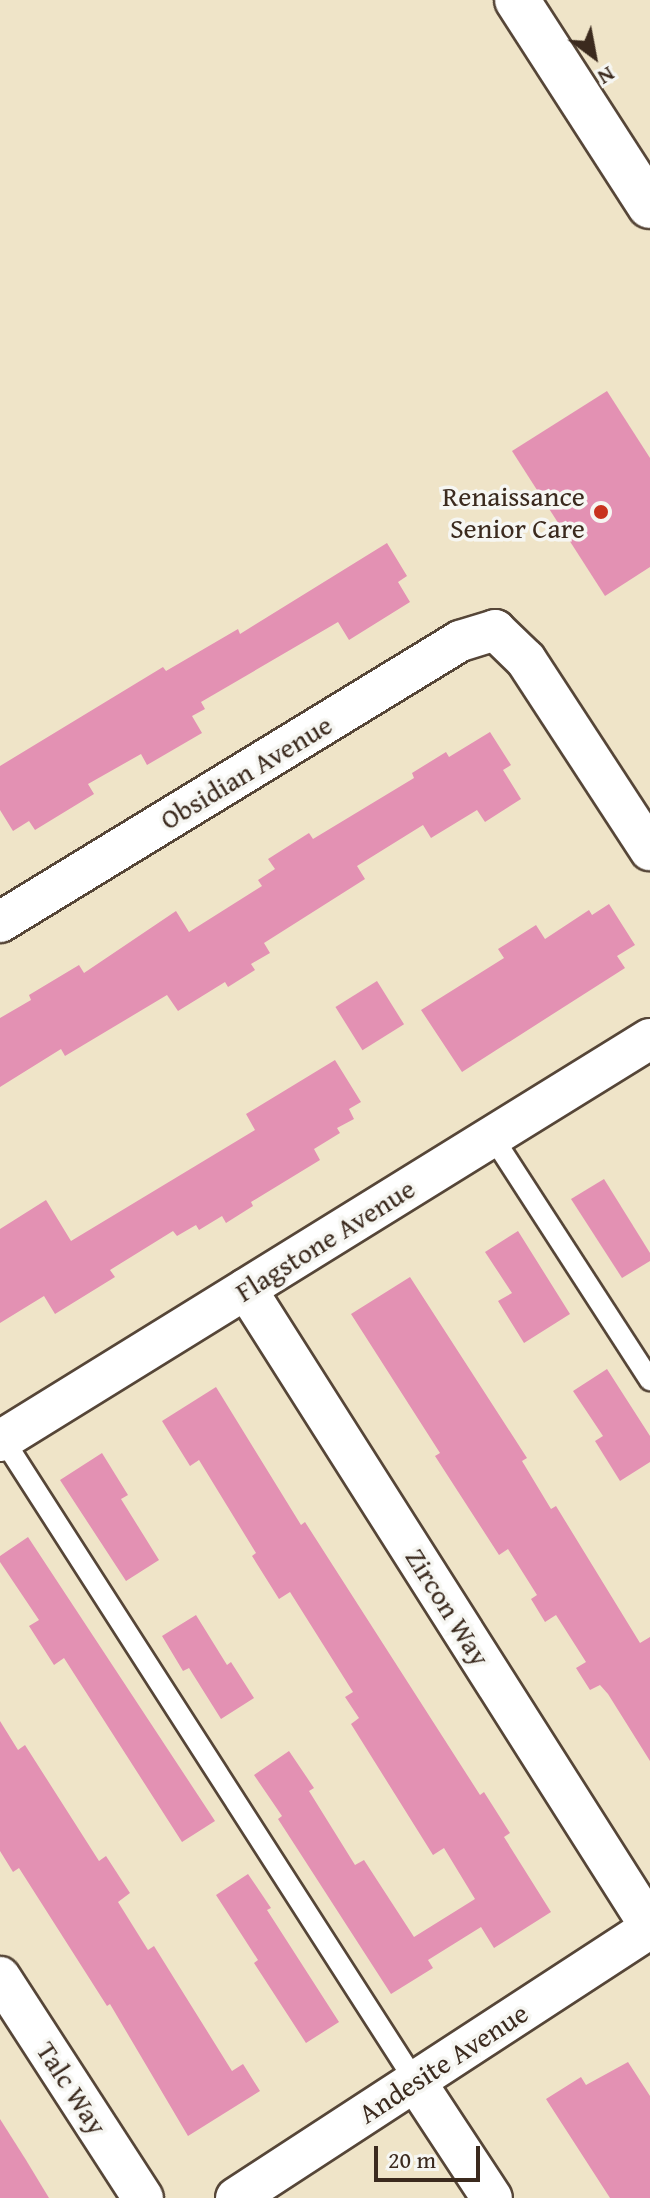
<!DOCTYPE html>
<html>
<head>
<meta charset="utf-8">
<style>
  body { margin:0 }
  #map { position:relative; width:650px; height:2198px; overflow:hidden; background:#efe4c8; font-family:"Gentium Book Plus",serif }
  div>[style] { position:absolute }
  .building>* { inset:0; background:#e391b3; transform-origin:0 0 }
  .roads { filter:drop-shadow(2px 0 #564638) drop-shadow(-2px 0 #564638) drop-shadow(0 2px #564638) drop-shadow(0 -2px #564638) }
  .lane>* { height:20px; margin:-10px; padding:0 10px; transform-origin:10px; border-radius:10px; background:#fff }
  .street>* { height:40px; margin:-20px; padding:0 20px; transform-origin:20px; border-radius:20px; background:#fff }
  .secondary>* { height:44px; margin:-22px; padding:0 22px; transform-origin:22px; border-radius:22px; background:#fff }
  .dots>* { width:22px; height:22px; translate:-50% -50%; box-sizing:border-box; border:4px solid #f6f6f2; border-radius:50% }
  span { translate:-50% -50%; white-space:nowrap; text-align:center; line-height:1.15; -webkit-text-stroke:7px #f6f6f2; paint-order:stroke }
  .poi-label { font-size:28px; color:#3b2a1e }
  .right { translate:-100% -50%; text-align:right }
  .street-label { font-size:28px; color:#3b2a1e }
  .north { position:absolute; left:554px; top:16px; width:80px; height:80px; -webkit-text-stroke:6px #f6f6f2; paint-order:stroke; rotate:148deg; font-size:22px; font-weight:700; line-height:32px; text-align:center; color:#3b2a1e }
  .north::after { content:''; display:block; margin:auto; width:28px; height:36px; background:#3b2a1e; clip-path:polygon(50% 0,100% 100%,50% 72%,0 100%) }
  .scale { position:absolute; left:374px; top:2146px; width:106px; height:36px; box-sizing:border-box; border:4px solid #3b2a1e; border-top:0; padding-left:10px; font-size:24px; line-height:28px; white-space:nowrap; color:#3b2a1e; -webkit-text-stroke:6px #f6f6f2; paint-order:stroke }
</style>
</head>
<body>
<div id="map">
  <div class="building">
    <i style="clip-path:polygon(607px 391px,650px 458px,650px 567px,605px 596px,512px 451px)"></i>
    <i style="clip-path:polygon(387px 543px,407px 576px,398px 582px,410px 602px,349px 640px,338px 622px,201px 702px,205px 709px,192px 716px,202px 733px,147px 765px,141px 754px,88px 784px,94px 794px,35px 830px,29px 821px,13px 831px,0 810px,0 766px,163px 667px,166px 671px,238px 629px,240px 634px)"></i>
    <i style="clip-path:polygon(490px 732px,511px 765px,503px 770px,521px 799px,485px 822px,477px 810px,431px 838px,423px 825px,357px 866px,365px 879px,264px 943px,270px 953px,251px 964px,255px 970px,228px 987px,225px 982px,178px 1011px,167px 995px,65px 1056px,61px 1049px,0 1087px,0 1018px,31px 1000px,29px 995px,79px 965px,84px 973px,176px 911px,189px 932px,262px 886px,258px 880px,275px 869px,268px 859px,309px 833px,313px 839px,414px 778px,412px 773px,446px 752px,449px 757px)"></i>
    <i style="clip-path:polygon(609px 904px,635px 945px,617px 956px,625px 968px,462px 1072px,421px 1010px,504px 958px,498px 949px,536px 925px,545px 939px,589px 910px,592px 915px)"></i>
    <i style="left:377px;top:981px;width:51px;height:49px;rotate:58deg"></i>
    <i style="clip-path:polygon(335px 1060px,361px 1102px,349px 1109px,354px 1119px,337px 1128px,340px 1133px,314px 1149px,320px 1160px,251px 1202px,253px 1206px,226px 1223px,222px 1216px,199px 1230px,196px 1225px,177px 1236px,173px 1231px,110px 1270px,115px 1277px,55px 1314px,44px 1296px,0 1323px,0 1229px,46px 1200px,71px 1241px,255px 1130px,246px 1114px)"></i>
    <i style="clip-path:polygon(604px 1179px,650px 1253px,650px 1261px,622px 1278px,571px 1199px)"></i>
    <i style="clip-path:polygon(518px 1231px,570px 1314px,524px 1343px,498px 1301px,512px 1293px,485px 1252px)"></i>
    <i style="clip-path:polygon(410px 1277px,527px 1458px,522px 1461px,551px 1509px,556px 1506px,640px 1643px,650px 1637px,650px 1761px,608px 1694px,600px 1685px,590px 1690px,576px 1668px,586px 1662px,556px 1615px,545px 1622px,531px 1599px,537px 1595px,508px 1549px,499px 1555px,435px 1456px,440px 1453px,351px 1314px)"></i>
    <i style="clip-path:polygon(607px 1369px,650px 1436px,650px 1462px,620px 1481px,595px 1441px,603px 1436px,573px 1391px)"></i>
    <i style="clip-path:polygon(216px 1387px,301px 1525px,305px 1522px,480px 1795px,484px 1792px,510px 1833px,504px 1837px,551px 1912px,494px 1948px,481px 1927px,428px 1960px,433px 1968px,391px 1994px,300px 1853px,278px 1819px,282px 1816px,254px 1775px,289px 1751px,314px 1788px,309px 1791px,355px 1865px,364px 1860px,414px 1937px,475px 1899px,444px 1848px,433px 1855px,351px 1724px,359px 1718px,345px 1697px,353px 1692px,290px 1592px,279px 1599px,252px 1556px,256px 1553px,199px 1460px,190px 1466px,162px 1421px)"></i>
    <i style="clip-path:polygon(102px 1453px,128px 1495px,121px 1499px,159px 1560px,126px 1581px,60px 1480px)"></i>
    <i style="clip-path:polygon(28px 1537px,215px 1821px,182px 1842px,64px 1658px,54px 1665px,29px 1626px,39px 1620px,0 1562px,0 1556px)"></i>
    <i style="clip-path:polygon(196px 1615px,227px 1665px,231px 1662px,254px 1698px,221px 1719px,189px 1668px,183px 1671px,162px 1636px)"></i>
    <i style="clip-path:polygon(0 1721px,18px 1750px,25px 1745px,99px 1861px,106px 1856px,130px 1893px,118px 1902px,148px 1950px,154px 1946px,232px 2071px,243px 2064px,260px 2091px,188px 2136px,110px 2004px,107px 2006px,19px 1868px,13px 1872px,0 1851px)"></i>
    <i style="clip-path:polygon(248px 1874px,271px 1908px,267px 1910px,339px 2022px,306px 2043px,254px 1963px,258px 1960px,216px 1895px)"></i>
    <i style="clip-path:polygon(628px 2062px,650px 2096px,650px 2198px,610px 2198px,546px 2099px,581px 2077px,586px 2085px)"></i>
    <i style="clip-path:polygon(0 2119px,26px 2160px,49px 2198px,0 2198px)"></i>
  </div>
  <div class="roads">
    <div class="lane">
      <i style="left:492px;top:1136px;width:291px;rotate:57.1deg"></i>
      <i style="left:3px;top:1439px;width:763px;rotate:57.31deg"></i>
    </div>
    <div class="street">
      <i style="left:0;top:922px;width:539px;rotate:-31.42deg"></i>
      <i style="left:460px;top:641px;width:37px;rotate:-17deg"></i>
      <i style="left:495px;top:630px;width:43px;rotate:44.1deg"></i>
      <i style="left:526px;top:660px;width:227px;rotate:56.9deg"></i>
      <i style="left:246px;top:1289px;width:754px;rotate:57.62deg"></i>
      <i style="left:0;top:1441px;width:764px;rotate:-31.74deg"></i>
      <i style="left:0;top:1977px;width:263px;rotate:57.1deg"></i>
      <i style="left:415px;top:2081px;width:140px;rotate:56.7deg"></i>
      <i style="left:236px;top:2198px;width:494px;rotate:-33.1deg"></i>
    </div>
    <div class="secondary">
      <i style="left:517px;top:0;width:245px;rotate:57.2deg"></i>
    </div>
  </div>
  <div class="dots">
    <i style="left:601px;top:512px;background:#c8321e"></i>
  </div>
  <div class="poi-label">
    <span class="right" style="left:585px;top:512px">Renaissance<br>Senior Care</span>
  </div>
  <div class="street-label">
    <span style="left:246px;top:772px;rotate:-31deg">Obsidian Avenue</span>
    <span style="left:325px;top:1240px;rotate:-32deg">Flagstone Avenue</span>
    <span style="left:448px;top:1607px;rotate:58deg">Zircon Way</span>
    <span style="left:443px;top:2063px;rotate:-33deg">Andesite Avenue</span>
    <span style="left:72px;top:2088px;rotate:57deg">Talc Way</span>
  </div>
  <div class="north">N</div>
  <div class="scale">20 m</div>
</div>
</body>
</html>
